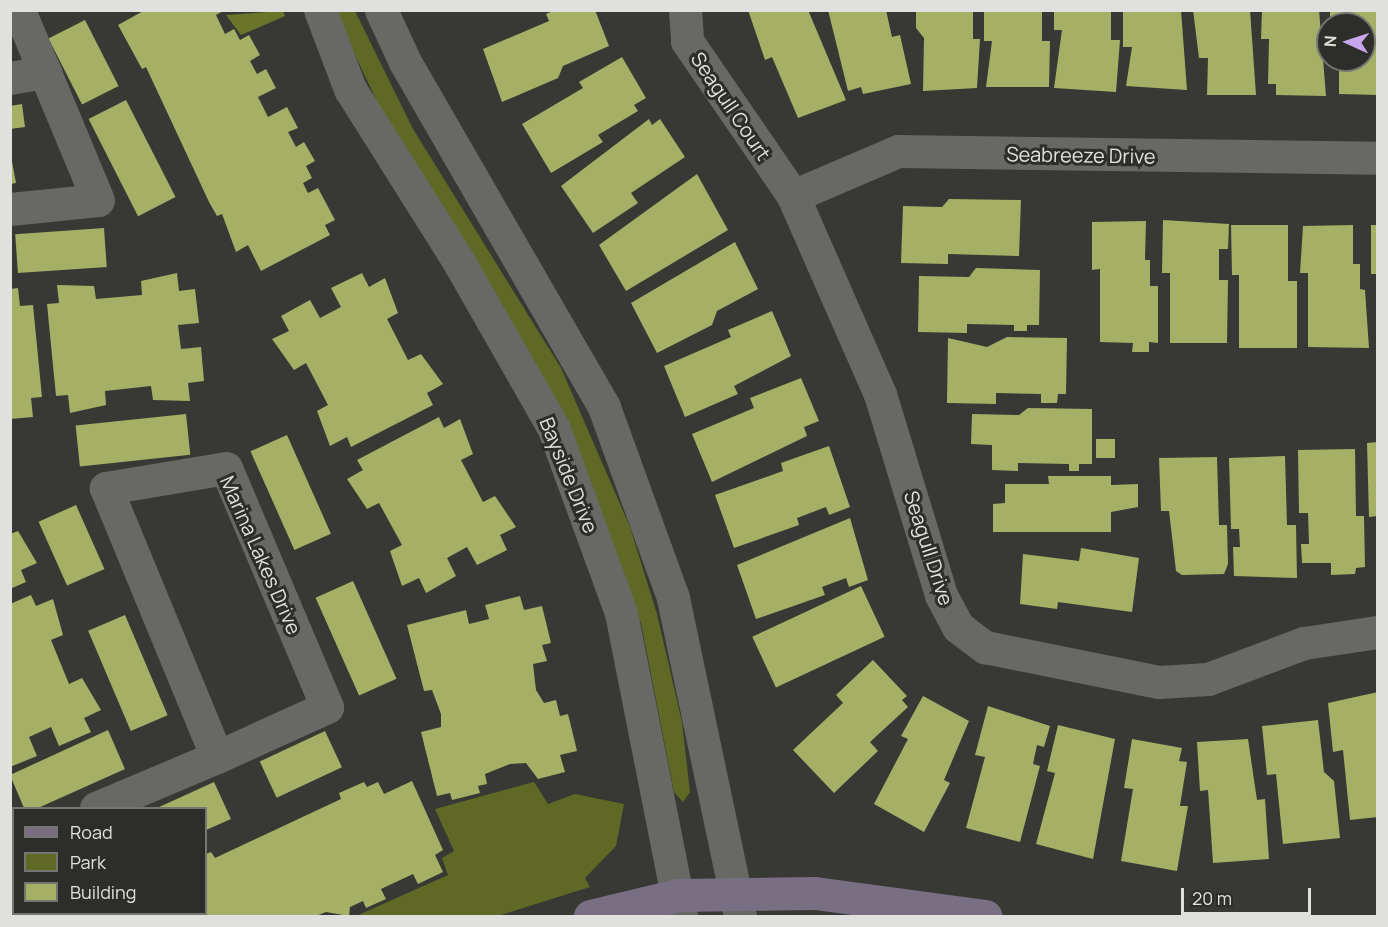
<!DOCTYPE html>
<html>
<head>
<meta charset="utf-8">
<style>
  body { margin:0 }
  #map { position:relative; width:1388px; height:927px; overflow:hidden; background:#383834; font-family:Manrope,sans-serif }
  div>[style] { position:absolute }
  .green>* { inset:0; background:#5f6824 }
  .forest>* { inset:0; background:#6b752a }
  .building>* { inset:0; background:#a5b066; transform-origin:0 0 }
  .street>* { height:33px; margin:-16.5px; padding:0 16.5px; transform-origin:16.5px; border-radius:16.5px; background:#686965 }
  .secondary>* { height:33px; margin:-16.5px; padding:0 16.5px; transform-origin:16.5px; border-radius:16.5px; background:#796f83 }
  span { translate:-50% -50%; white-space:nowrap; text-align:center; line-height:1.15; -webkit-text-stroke:6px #2d2e2a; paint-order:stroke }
  .street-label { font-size:20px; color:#e0e0de }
  .frame { position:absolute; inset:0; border:12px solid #e0e0de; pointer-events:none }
  .legend { position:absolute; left:12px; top:807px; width:195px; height:108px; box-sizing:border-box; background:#2d2e2a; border:2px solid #757572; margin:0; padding:8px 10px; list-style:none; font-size:18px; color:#e0e0de }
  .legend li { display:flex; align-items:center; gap:12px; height:30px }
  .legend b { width:30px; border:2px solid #757572 }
  .north { position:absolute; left:1316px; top:12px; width:60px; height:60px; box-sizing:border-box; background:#2d2e2a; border:2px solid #757572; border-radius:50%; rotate:273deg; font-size:16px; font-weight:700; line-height:24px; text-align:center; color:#e0e0de }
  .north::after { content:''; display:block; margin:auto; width:21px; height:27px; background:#c9a5ee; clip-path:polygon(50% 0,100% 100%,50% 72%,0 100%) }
  .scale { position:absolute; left:1181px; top:888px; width:130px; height:27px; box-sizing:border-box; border:3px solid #e0e0de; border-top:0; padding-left:8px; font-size:18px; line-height:21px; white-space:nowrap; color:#e0e0de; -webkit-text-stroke:4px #2d2e2a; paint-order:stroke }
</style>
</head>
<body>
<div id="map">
  <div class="green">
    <i style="clip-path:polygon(334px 11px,355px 11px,413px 129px,561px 368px,630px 527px,657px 614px,682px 722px,690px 792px,683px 802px,674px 792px,641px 623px,566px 424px,496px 294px,384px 116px)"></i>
    <i style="clip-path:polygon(534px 782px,548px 804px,575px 794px,624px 804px,616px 846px,585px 878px,590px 887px,498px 916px,356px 916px,448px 875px,442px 858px,454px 851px,435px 809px)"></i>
  </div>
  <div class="forest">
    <i style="clip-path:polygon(283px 11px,285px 16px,241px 35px,226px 15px)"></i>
  </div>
  <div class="building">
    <i style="clip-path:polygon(145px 10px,225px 10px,216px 15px,225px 34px,234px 29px,240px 40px,249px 35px,260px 55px,250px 61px,257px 74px,266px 69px,276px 88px,258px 97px,268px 117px,287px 107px,298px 128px,288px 132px,296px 147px,304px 142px,315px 161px,306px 166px,312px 178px,303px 183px,308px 193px,318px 188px,335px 220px,325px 225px,330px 235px,261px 271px,248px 245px,236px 252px,222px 214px,217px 216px,209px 202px,146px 67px,142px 69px,118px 25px)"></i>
    <i style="clip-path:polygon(555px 10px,595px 10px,609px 46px,563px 66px,558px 78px,502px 102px,483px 49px,549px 21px,546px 14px)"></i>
    <i style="clip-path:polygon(748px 10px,808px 10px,846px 100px,798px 118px,772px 57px,765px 60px)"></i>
    <i style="clip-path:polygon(828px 10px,886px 10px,892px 37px,900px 35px,911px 84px,863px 94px,861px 87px,848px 91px)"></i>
    <i style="clip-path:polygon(916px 10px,973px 10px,973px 39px,980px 39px,977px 88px,923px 91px,924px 38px,916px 28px)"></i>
    <i style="clip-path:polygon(984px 10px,1042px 10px,1042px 41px,1050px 41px,1049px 87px,986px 87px,992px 41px,984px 41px)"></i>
    <i style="clip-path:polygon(1054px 10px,1111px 10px,1111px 40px,1120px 40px,1116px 92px,1054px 88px,1062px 30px,1054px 30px)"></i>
    <i style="clip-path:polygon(1123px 10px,1181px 10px,1187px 90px,1126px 86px,1132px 47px,1123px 47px)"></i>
    <i style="clip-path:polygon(1193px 10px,1250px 10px,1256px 95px,1207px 95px,1208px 58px,1199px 58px)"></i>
    <i style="clip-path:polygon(1262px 10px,1319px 10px,1326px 96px,1276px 95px,1276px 84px,1268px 84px,1269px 39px,1261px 39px)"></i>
    <i style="clip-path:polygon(1330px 10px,1378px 10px,1378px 95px,1339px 94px,1339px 60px,1364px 60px,1364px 24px,1330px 24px)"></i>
    <i style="left:85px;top:20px;width:74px;height:41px;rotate:63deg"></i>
    <i style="clip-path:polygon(622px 57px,646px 98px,634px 105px,638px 111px,598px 135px,603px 142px,551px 173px,522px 124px,583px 88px,579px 82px)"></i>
    <i style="left:126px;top:100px;width:109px;height:42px;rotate:63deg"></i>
    <i style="clip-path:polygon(22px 104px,25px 127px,10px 129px,10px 106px)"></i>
    <i style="clip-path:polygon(649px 119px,652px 125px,660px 119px,685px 157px,631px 193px,638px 203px,593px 233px,561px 186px)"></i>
    <i style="clip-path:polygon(10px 151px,16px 183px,10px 184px)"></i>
    <i style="clip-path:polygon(697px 174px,728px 230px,626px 291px,599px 245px)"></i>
    <i style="clip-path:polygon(949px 199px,1021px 200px,1019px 256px,948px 254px,948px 264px,901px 263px,903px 206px,942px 207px)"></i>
    <i style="clip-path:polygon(1163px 220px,1229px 224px,1228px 249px,1219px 249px,1219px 280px,1228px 280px,1227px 343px,1170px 343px,1170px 273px,1162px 273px)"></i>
    <i style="clip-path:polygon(1146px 221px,1145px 260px,1150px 260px,1150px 286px,1158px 286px,1158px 343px,1149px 342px,1149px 352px,1132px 352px,1133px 343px,1100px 342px,1100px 269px,1092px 270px,1092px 222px)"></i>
    <i style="clip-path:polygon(1231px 225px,1288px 225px,1288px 281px,1297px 281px,1297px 348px,1239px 348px,1239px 275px,1232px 275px)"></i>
    <i style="clip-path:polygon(1353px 225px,1353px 264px,1360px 264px,1360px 289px,1365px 290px,1369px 348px,1308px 347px,1308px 273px,1300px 273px,1303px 226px)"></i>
    <i style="left:1371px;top:225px;width:7px;height:49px"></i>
    <i style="left:104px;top:228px;width:39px;height:89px;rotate:86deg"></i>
    <i style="clip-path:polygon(735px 242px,758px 289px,717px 311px,712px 325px,657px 353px,631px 303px)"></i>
    <i style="clip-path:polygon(976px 268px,1040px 270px,1039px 325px,1027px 325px,1027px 331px,1014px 331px,1014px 325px,967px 324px,967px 333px,918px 332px,919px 276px,969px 277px)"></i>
    <i style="clip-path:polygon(177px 273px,179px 291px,195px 289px,199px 323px,178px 325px,181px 349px,201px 347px,204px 381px,188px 383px,190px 401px,153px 400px,151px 386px,105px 391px,106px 405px,70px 413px,68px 395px,56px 396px,47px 304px,59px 303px,57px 285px,94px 286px,96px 299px,142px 295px,141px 281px)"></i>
    <i style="clip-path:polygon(362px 273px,369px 287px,385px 278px,398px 313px,387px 319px,408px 360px,421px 354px,443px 384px,427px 393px,433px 405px,351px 447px,347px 437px,330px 446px,317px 411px,328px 405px,306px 363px,294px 370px,272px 339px,289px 331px,281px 316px,310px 300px,320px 318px,341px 307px,331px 288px)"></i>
    <i style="clip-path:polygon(18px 288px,20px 306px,33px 305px,42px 397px,31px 398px,33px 417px,10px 419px,10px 289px)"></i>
    <i style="clip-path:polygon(772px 311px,791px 356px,734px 386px,738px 394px,685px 417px,664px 366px,731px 337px,728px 330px)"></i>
    <i style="clip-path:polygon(1007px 337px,1067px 338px,1066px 394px,1058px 394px,1057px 403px,1041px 403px,1041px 394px,996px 393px,996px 404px,947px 403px,948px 338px,987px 347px)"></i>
    <i style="clip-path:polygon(801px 378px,819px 421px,804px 427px,807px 436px,712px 482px,692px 434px,754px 408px,750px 398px)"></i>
    <i style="clip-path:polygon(1028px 408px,1092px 409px,1092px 464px,1079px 464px,1079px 471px,1069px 471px,1069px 464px,1018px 463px,1018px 471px,992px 470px,992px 445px,971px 444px,972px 414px,1019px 415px)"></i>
    <i style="left:186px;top:414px;width:41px;height:111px;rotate:84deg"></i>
    <i style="clip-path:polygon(439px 417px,444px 428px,460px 419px,473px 454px,461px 460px,483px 502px,495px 496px,516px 527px,500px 535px,507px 550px,477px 565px,467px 547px,447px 558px,456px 576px,426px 593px,419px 578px,402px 586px,390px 551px,402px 545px,379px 503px,367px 509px,347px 479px,363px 470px,357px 460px)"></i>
    <i style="left:287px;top:435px;width:108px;height:40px;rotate:66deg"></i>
    <i style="left:1096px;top:439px;width:19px;height:19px"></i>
    <i style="clip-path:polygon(1378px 442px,1378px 516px,1369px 517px,1367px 443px)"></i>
    <i style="clip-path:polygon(829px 446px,850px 507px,829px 515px,826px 507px,797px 518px,799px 525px,734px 548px,715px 495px,783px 471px,781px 463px)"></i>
    <i style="clip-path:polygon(1355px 449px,1356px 516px,1364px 516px,1365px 567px,1356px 568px,1355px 574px,1331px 575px,1331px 563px,1302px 563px,1301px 544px,1309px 544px,1308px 513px,1299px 513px,1298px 450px)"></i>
    <i style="clip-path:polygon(1285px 456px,1287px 525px,1296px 525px,1297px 578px,1234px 576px,1233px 547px,1240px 547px,1239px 529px,1231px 529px,1229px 458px)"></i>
    <i style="clip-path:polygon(1217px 457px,1219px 525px,1227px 525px,1228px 564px,1224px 574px,1182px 575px,1176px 571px,1169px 511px,1161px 511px,1159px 458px)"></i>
    <i style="clip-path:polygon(1048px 476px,1111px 476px,1111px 485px,1138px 484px,1138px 507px,1111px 512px,1111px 532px,993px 532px,993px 504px,1005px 503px,1005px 484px,1049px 484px)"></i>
    <i style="left:76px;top:505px;width:70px;height:41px;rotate:66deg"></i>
    <i style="clip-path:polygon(850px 518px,868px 580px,849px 587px,846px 578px,822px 587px,825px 595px,756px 619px,737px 565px)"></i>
    <i style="clip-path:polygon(18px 531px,37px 563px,21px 570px,26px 582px,10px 589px,10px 534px)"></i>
    <i style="clip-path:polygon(1081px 548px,1139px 558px,1132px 612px,1058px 602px,1057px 609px,1020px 604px,1023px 554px,1079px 561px)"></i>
    <i style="left:353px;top:581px;width:107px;height:41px;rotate:66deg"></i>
    <i style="left:861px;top:586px;width:56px;height:120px;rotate:65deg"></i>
    <i style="clip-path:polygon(31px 595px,36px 606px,53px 599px,63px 635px,51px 640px,69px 684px,82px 678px,101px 710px,84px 718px,91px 732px,59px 746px,51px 727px,29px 737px,37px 756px,10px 767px,10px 604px)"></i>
    <i style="clip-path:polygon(520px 596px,524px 610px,542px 606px,551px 643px,542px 645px,547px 661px,533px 664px,536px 690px,544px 703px,556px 700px,560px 716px,568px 714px,577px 751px,560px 755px,565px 772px,538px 779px,526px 763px,510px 764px,485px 774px,487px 784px,478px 786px,480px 793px,452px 800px,450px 793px,437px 796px,421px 732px,441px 727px,441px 714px,432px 690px,424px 691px,407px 625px,466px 610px,469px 624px,489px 619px,485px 605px)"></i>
    <i style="left:125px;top:615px;width:109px;height:40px;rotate:67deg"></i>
    <i style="clip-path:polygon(873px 660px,907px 696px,902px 700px,908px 707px,870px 742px,878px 751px,834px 793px,793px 750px,843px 703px,836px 695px)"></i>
    <i style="clip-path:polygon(1378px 692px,1378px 817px,1350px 820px,1343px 750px,1333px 752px,1328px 703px)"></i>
    <i style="clip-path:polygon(923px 696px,969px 721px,944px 780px,950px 783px,924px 832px,874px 804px,908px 739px,901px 736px)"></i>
    <i style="clip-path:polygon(988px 706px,1050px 726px,1044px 747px,1037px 745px,1033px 764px,1040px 766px,1020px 842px,966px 828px,985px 757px,975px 755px)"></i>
    <i style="clip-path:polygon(1318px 720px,1324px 772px,1334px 781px,1340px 838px,1283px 844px,1276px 774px,1267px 775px,1262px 726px)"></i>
    <i style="clip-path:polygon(1058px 725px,1115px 739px,1093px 859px,1036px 844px,1055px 773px,1047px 771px)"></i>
    <i style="clip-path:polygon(108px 730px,125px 769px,38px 808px,24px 808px,10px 775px)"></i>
    <i style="left:325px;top:731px;width:40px;height:72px;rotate:65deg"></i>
    <i style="clip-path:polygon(1132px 739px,1182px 748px,1179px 761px,1187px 762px,1180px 806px,1188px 806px,1177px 871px,1121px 861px,1133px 789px,1124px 788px)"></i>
    <i style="clip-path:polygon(1248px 739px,1257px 800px,1265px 799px,1269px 859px,1213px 863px,1208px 790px,1200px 791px,1197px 742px)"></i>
    <i style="clip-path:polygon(412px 781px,443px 850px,435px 855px,443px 872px,418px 884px,413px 874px,381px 889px,386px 899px,366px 908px,363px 901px,350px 907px,349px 916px,326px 912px,316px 916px,159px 916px,206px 914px,206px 854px,211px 852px,215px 858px,341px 799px,339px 793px,364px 782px,367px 787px,378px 782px,384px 794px)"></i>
    <i style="clip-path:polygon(214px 782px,231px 819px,206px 830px,206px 808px,157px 808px)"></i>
    <i style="clip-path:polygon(61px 914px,122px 914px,119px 916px)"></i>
  </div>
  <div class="street">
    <i style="left:320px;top:10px;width:85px;rotate:69.2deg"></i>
    <i style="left:350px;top:89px;width:207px;rotate:57.8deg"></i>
    <i style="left:460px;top:264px;width:190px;rotate:60.3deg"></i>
    <i style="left:554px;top:429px;width:196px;rotate:70deg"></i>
    <i style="left:621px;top:613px;width:309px;rotate:78.8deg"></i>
    <i style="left:381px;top:10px;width:57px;rotate:65.2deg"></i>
    <i style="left:405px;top:62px;width:398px;rotate:60deg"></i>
    <i style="left:604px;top:407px;width:203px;rotate:70.1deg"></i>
    <i style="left:673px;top:598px;width:325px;rotate:78.1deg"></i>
    <i style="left:685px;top:10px;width:31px;rotate:86deg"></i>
    <i style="left:687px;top:41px;width:188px;rotate:55.6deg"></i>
    <i style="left:793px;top:196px;width:216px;rotate:66.3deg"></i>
    <i style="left:880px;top:394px;width:210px;rotate:73.1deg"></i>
    <i style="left:941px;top:595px;width:36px;rotate:62deg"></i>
    <i style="left:958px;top:627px;width:34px;rotate:37deg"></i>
    <i style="left:985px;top:647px;width:177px;rotate:11.4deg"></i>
    <i style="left:1159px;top:682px;width:49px;rotate:-3.5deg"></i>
    <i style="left:1208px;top:679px;width:103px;rotate:-20.6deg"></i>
    <i style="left:1304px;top:643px;width:75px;rotate:-8.5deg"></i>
    <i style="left:10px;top:78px;width:36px;rotate:-10deg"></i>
    <i style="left:793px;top:196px;width:114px;rotate:-23.2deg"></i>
    <i style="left:898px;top:151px;width:480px;rotate:0.8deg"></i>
    <i style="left:10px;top:209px;width:88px;rotate:-5.8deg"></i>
    <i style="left:98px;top:200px;width:206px;rotate:-112.6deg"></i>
    <i style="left:96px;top:808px;width:131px;rotate:-22.9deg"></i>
    <i style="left:217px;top:757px;width:121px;rotate:-24.4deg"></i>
    <i style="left:327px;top:707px;width:259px;rotate:-112.9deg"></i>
    <i style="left:226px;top:468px;width:122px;rotate:170.5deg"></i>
    <i style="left:106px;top:488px;width:291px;rotate:67.6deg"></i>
    <i style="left:10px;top:867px;width:5px;rotate:-37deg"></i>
  </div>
  <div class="secondary">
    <i style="left:590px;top:916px;width:90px;rotate:-13.4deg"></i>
    <i style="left:678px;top:895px;width:137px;rotate:-0.8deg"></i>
    <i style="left:815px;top:893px;width:172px;rotate:7.7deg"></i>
  </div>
  <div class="street-label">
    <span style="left:731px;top:106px;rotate:56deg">Seagull Court</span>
    <span style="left:1081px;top:155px;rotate:1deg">Seabreeze Drive</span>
    <span style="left:569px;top:475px;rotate:68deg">Bayside Drive</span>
    <span style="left:929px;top:548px;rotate:72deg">Seagull Drive</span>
    <span style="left:261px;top:555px;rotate:66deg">Marina Lakes Drive</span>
  </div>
  <div class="frame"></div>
  <ul class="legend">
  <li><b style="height:8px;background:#796f83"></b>Road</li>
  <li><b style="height:16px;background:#5f6824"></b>Park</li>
  <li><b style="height:16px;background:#a5b066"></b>Building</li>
  </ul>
  <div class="north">N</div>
  <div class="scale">20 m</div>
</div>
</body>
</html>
